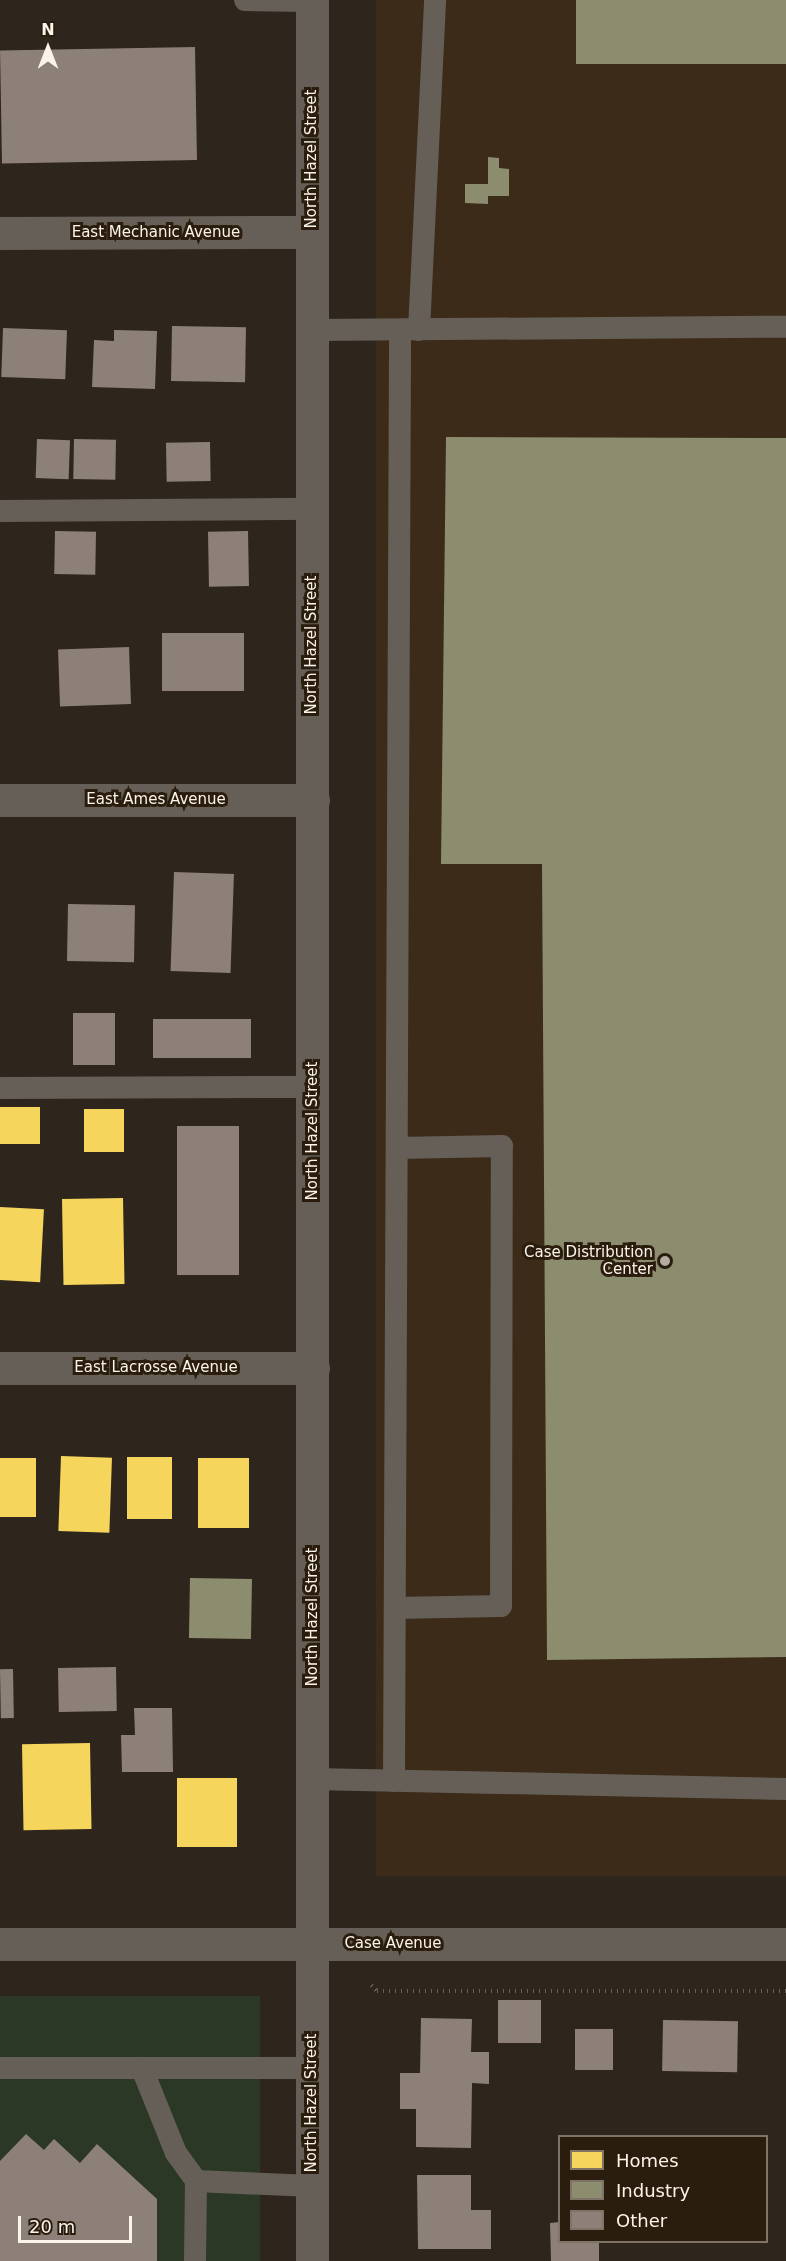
<!DOCTYPE html>
<html>
<head>
<meta charset="utf-8">
<style>
  body { margin:0 }
  #map { position:relative; width:786px; height:2261px; overflow:hidden; background:#2e261d; font-family:"DejaVu Sans",sans-serif }
  div>[style] { position:absolute }
  .built>* { inset:0; background:#3b2b18; transform-origin:0 0 }
  .green>* { inset:0; background:#2c3826; transform-origin:0 0 }
  .homes>* { inset:0; background:#f6d55c; transform-origin:0 0 }
  .industry>* { inset:0; background:#8c8c6e; transform-origin:0 0 }
  .building>* { inset:0; background:#8d8079; transform-origin:0 0 }
  .path>* { height:4px; margin-top:-2px; transform-origin:0; background:repeating-linear-gradient(90deg,#656059 0 1.5px,transparent 0 6px) }
  .lane>* { height:22px; margin:-11px; padding:0 11px; transform-origin:11px; border-radius:11px; background:#655f58 }
  .street>* { height:33px; margin:-16.5px; padding:0 16.5px; transform-origin:16.5px; border-radius:16.5px; background:#655f58 }
  .dots>* { width:16px; height:16px; translate:-50% -50%; box-sizing:border-box; border:3px solid #2a1d0e; border-radius:50% }
  span { translate:-50% -50%; white-space:nowrap; text-align:center; line-height:1.15; -webkit-text-stroke:6px #2a1d0e; paint-order:stroke }
  .street-label { font-size:15px; color:#fcf3e9 }
  .poi-label { font-size:15px; color:#fcf3e9 }
  .right { translate:-100% -50%; text-align:right }
  .legend { position:absolute; left:558px; top:2135px; width:210px; height:108px; box-sizing:border-box; background:#2a1d0e; border:2px solid #7e7366; margin:0; padding:8px 10px; list-style:none; font-size:18px; color:#fcf3e9 }
  .legend li { display:flex; align-items:center; gap:12px; height:30px }
  .legend b { width:30px; border:2px solid #7e7366 }
  .north { position:absolute; left:18px; top:18px; width:60px; height:60px; -webkit-text-stroke:4px #2a1d0e; paint-order:stroke; rotate:0deg; font-size:16px; font-weight:700; line-height:24px; text-align:center; color:#fcf3e9 }
  .north::after { content:''; display:block; margin:auto; width:21px; height:27px; background:#fcf3e9; clip-path:polygon(50% 0,100% 100%,50% 72%,0 100%) }
  .scale { position:absolute; left:18px; top:2216px; width:114px; height:27px; box-sizing:border-box; border:3px solid #fcf3e9; border-top:0; padding-left:8px; font-size:18px; line-height:21px; white-space:nowrap; color:#fcf3e9; -webkit-text-stroke:4px #2a1d0e; paint-order:stroke }
</style>
</head>
<body>
<div id="map">
  <div class="built">
    <i style="left:376px;top:0;width:410px;height:1876px"></i>
  </div>
  <div class="green">
    <i style="left:0;top:1996px;width:260px;height:265px"></i>
  </div>
  <div class="homes">
    <i style="left:0;top:1107px;width:40px;height:37px"></i>
    <i style="left:84px;top:1109px;width:40px;height:43px"></i>
    <i style="left:123px;top:1198px;width:86px;height:61px;rotate:89deg"></i>
    <i style="left:0;top:1207px;width:44px;height:73px;rotate:3deg"></i>
    <i style="left:61px;top:1456px;width:51px;height:75px;rotate:2deg"></i>
    <i style="left:127px;top:1457px;width:45px;height:62px"></i>
    <i style="left:0;top:1458px;width:36px;height:59px"></i>
    <i style="left:249px;top:1458px;width:70px;height:51px;rotate:90deg"></i>
    <i style="left:90px;top:1743px;width:86px;height:68px;rotate:89deg"></i>
    <i style="left:177px;top:1778px;width:60px;height:69px"></i>
  </div>
  <div class="industry">
    <i style="left:576px;top:0;width:210px;height:64px"></i>
    <i style="clip-path:polygon(488px 157px,499px 158px,499px 168px,509px 169px,509px 196px,488px 196px,488px 204px,465px 203px,465px 184px,488px 184px)"></i>
    <i style="clip-path:polygon(446px 437px,786px 438px,786px 1657px,547px 1660px,542px 864px,441px 864px)"></i>
    <i style="left:190px;top:1578px;width:62px;height:60px;rotate:1deg"></i>
  </div>
  <div class="building">
    <i style="left:195px;top:47px;width:113px;height:195px;rotate:89deg"></i>
    <i style="left:172px;top:326px;width:74px;height:55px;rotate:1deg"></i>
    <i style="left:3px;top:328px;width:64px;height:49px;rotate:2deg"></i>
    <i style="clip-path:polygon(114px 330px,157px 331px,155px 389px,92px 387px,94px 340px,114px 341px)"></i>
    <i style="left:37px;top:439px;width:33px;height:39px;rotate:2deg"></i>
    <i style="left:74px;top:439px;width:42px;height:40px;rotate:1deg"></i>
    <i style="left:210px;top:442px;width:39px;height:44px;rotate:89deg"></i>
    <i style="left:55px;top:531px;width:41px;height:43px;rotate:1deg"></i>
    <i style="left:248px;top:531px;width:55px;height:40px;rotate:89deg"></i>
    <i style="left:244px;top:633px;width:58px;height:82px;rotate:90deg"></i>
    <i style="left:129px;top:647px;width:57px;height:71px;rotate:88deg"></i>
    <i style="left:174px;top:872px;width:60px;height:99px;rotate:2deg"></i>
    <i style="left:68px;top:904px;width:67px;height:57px;rotate:1deg"></i>
    <i style="left:73px;top:1013px;width:42px;height:52px"></i>
    <i style="left:251px;top:1019px;width:39px;height:98px;rotate:90deg"></i>
    <i style="left:177px;top:1126px;width:62px;height:149px"></i>
    <i style="left:116px;top:1667px;width:44px;height:58px;rotate:89deg"></i>
    <i style="left:13px;top:1669px;width:49px;height:13px;rotate:89deg"></i>
    <i style="clip-path:polygon(134px 1708px,172px 1708px,173px 1772px,122px 1772px,121px 1735px,135px 1735px)"></i>
    <i style="left:498px;top:2000px;width:43px;height:43px"></i>
    <i style="clip-path:polygon(421px 2018px,472px 2019px,471px 2052px,489px 2052px,489px 2084px,472px 2083px,471px 2148px,416px 2147px,416px 2109px,400px 2109px,400px 2073px,420px 2073px)"></i>
    <i style="left:663px;top:2020px;width:75px;height:51px;rotate:1deg"></i>
    <i style="left:575px;top:2029px;width:38px;height:41px"></i>
    <i style="clip-path:polygon(26px 2134px,44px 2150px,54px 2139px,80px 2163px,97px 2144px,157px 2199px,157px 2261px,0 2261px,0 2161px)"></i>
    <i style="clip-path:polygon(417px 2175px,471px 2175px,471px 2210px,491px 2210px,491px 2249px,418px 2249px)"></i>
    <i style="clip-path:polygon(560px 2222px,560px 2242px,599px 2242px,599px 2261px,551px 2261px,550px 2223px)"></i>
  </div>
  <div class="path">
    <i style="left:371px;top:1985px;width:8px;rotate:45deg"></i>
    <i style="left:377px;top:1991px;width:409px"></i>
  </div>
  <div class="lane">
    <i style="left:245px;top:0;width:67px;rotate:0.9deg"></i>
    <i style="left:312px;top:330px;width:474px;rotate:-0.4deg"></i>
    <i style="left:419px;top:330px;width:330px;rotate:-87.2deg"></i>
    <i style="left:0;top:511px;width:312px;rotate:-0.4deg"></i>
    <i style="left:0;top:1088px;width:313px;rotate:-0.2deg"></i>
    <i style="left:395px;top:1608px;width:106px;rotate:-1.1deg"></i>
    <i style="left:501px;top:1606px;width:460px;rotate:-89.9deg"></i>
    <i style="left:502px;top:1146px;width:105px;rotate:178.9deg"></i>
    <i style="left:313px;top:1779px;width:473px;rotate:1.2deg"></i>
    <i style="left:394px;top:1781px;width:1451px;rotate:-89.76deg"></i>
    <i style="left:0;top:2068px;width:312px"></i>
    <i style="left:143px;top:2071px;width:88px;rotate:68.1deg"></i>
    <i style="left:176px;top:2153px;width:34px;rotate:54deg"></i>
    <i style="left:196px;top:2181px;width:80px;rotate:90.7deg"></i>
    <i style="left:196px;top:2181px;width:116px;rotate:2.5deg"></i>
  </div>
  <div class="street">
    <i style="left:0;top:233px;width:312px;rotate:-0.2deg"></i>
    <i style="left:0;top:800px;width:313px"></i>
    <i style="left:0;top:1368px;width:313px"></i>
    <i style="left:0;top:1944px;width:786px"></i>
    <i style="left:312px;top:2261px;width:2261px;rotate:-90deg"></i>
  </div>
  <div class="dots">
    <i style="left:665px;top:1261px;background:#b4aba2"></i>
  </div>
  <div class="street-label">
    <span style="left:312px;top:159px;rotate:-90deg">North Hazel Street</span>
    <span style="left:156px;top:233px">East Mechanic Avenue</span>
    <span style="left:312px;top:645px;rotate:-90deg">North Hazel Street</span>
    <span style="left:156px;top:800px">East Ames Avenue</span>
    <span style="left:313px;top:1131px;rotate:-90deg">North Hazel Street</span>
    <span style="left:156px;top:1368px">East Lacrosse Avenue</span>
    <span style="left:313px;top:1617px;rotate:-90deg">North Hazel Street</span>
    <span style="left:393px;top:1944px">Case Avenue</span>
    <span style="left:312px;top:2103px;rotate:-90deg">North Hazel Street</span>
  </div>
  <div class="poi-label">
    <span class="right" style="left:653px;top:1261px">Case Distribution<br>Center</span>
  </div>
  <ul class="legend">
  <li><b style="height:16px;background:#f6d55c"></b>Homes</li>
  <li><b style="height:16px;background:#8c8c6e"></b>Industry</li>
  <li><b style="height:16px;background:#8d8079"></b>Other</li>
  </ul>
  <div class="north">N</div>
  <div class="scale">20 m</div>
</div>
</body>
</html>
